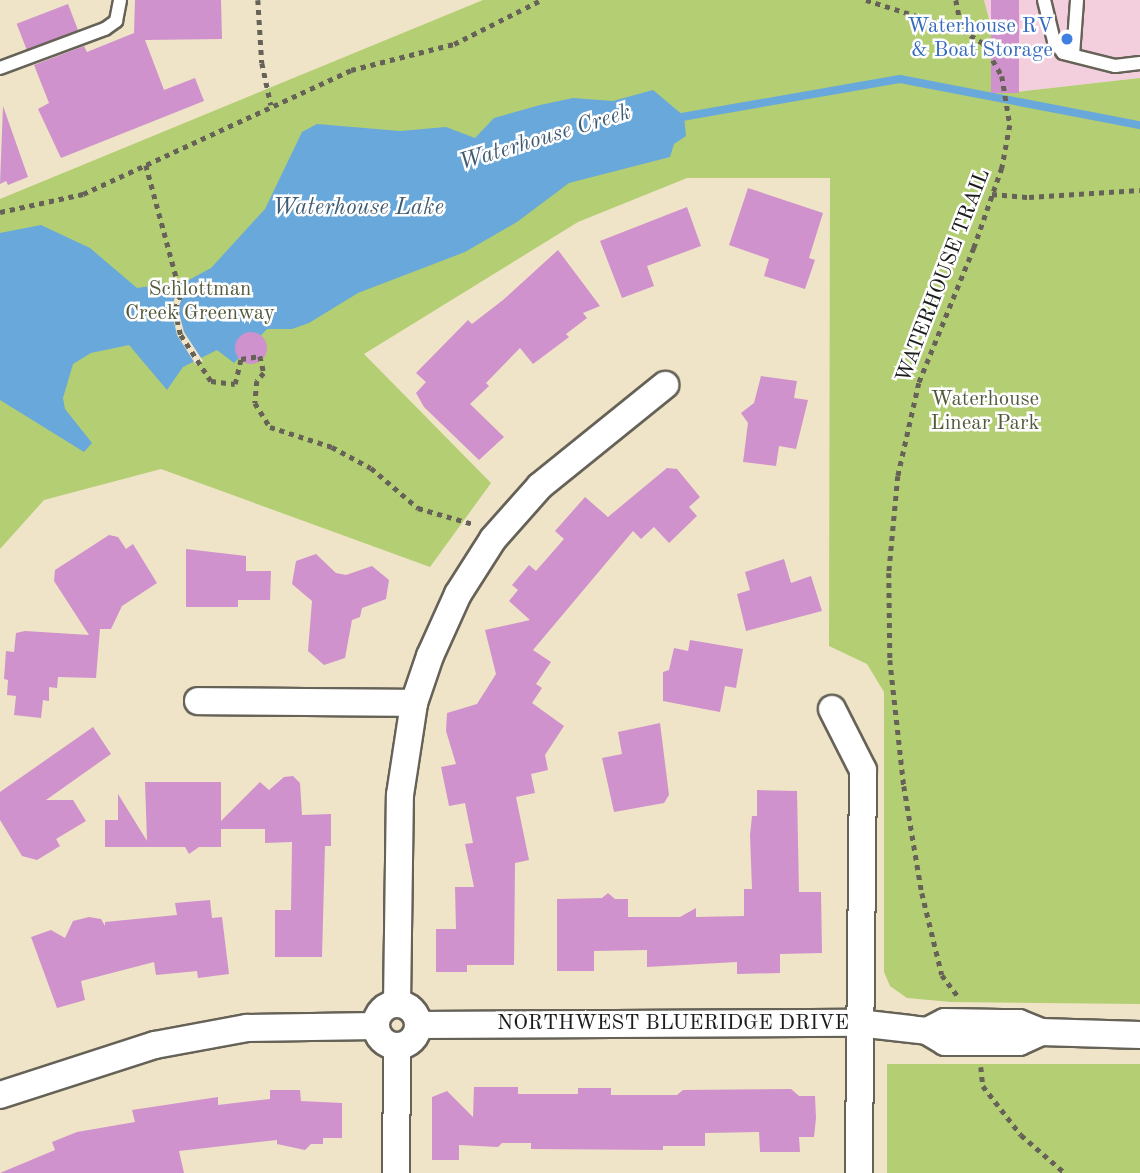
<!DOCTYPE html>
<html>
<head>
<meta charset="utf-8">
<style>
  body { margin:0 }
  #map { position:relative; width:1140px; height:1173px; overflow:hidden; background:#efe4c7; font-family:"Old Standard TT",serif }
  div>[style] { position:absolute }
  .built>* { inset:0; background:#f3cfde }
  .green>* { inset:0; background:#b4ce73; transform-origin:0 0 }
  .water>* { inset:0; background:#69a8db }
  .pier>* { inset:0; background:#efe4c7 }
  .stream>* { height:8px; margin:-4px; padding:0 4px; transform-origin:4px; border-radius:4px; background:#69a8db }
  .building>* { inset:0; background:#cf92cc; transform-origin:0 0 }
  .round { border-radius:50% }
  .path>* { height:4.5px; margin-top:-2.25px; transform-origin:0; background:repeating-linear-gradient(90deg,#666258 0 5px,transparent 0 10px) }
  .roads { filter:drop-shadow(2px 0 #666258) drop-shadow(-2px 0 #666258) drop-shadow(0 2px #666258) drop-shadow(0 -2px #666258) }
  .service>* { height:12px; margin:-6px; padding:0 6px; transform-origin:6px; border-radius:6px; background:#fff }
  .minor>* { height:26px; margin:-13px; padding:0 13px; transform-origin:13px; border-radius:13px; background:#fff }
  .minor>.ring { margin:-13px; padding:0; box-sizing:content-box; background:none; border:26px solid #fff; border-radius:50% }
  .dots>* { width:19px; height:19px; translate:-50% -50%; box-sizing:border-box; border:4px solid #fff; border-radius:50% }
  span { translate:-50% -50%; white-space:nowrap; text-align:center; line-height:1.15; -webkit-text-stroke:5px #fff; paint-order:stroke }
  .shop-label { font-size:21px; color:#366cbe }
  .right { translate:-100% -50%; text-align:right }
  .street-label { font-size:21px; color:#1c1c1c }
  .park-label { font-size:21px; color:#515a3a }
  .water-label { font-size:23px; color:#3f5b72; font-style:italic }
</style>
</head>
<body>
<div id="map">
  <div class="built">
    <i style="clip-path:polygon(984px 0,1140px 0,1140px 78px,1008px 93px)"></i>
  </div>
  <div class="green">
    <i style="clip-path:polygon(483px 0,984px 0,1008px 93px,1140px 78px,1140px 1004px,951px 1002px,907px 998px,890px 986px,884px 972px,884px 692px,867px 664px,829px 646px,830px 178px,687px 178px,578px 222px,364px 354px,491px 483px,430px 567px,161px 469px,44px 500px,0 549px,0 199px)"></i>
    <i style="left:1140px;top:1064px;width:109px;height:253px;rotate:90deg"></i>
  </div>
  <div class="water">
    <i style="clip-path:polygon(653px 90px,684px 116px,686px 136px,674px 144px,670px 157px,569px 183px,517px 222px,465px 252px,358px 293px,309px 323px,292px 329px,267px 329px,234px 363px,217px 350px,183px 367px,167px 390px,129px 345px,91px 353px,73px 364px,63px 398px,65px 409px,92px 443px,84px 452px,0 400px,0 233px,41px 225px,90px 248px,137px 288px,187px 281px,211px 268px,265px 209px,302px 132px,317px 124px,400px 131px,446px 127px,475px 138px,494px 118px,540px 105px,573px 98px,613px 101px)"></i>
  </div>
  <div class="pier">
    <i style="clip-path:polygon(180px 278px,183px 295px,178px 309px,184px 332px,203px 361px,196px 365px,177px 335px,171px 308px,176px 295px,173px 279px)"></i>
  </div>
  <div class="stream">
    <i style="left:676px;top:118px;width:227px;rotate:-9.9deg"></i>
    <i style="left:900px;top:79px;width:244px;rotate:10.9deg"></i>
  </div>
  <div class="building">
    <i style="clip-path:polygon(135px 0,221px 0,222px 39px,145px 40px,164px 90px,195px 78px,204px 101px,61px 158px,38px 109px,49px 103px,34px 65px,84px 46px,87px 52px,134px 33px)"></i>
    <i style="left:991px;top:0;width:28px;height:93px"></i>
    <i style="left:68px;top:4px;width:28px;height:55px;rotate:69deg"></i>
    <i style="clip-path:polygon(3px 106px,28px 177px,8px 185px,6px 181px,0 184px)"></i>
    <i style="clip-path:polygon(748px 188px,823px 213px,809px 258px,815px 260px,805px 289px,764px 276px,769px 259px,729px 245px)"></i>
    <i style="clip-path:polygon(687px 207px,701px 246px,647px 266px,654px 286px,622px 298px,600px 241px)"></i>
    <i style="clip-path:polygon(558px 250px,600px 306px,583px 313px,587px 318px,566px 334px,569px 337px,533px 364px,520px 348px,486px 383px,489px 386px,470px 404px,504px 437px,479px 460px,424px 407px,416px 393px,426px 382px,416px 373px,468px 320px,472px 324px,503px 300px)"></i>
    <i class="round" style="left:235px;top:332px;width:32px;height:32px"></i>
    <i style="clip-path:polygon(761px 376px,797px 381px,794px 398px,808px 400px,796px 449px,779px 446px,776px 466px,743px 462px,748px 423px,741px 413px,754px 403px)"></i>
    <i style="clip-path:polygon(667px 468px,677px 469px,700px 497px,689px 507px,697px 516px,669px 543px,654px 527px,641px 539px,633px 531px,533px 650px,551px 662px,536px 684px,542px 688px,532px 703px,564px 726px,545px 755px,548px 770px,531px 774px,535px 793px,516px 797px,529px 860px,515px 863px,514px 965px,467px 965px,467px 972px,436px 972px,436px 929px,456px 929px,455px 887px,474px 887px,465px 844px,473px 843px,465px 803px,449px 806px,441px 767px,456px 764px,446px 731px,447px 713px,477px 704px,496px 674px,485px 630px,530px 620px,509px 601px,518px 590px,512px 585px,529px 565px,536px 571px,564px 539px,555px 531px,585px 497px,608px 517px)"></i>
    <i style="clip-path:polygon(109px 535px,118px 537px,126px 549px,133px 544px,157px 583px,122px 606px,111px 629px,100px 629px,96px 678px,58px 677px,57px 688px,49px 687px,49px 701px,43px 700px,41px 718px,14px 715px,16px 696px,7px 695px,8px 680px,4px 679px,6px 651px,14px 652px,16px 633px,25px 631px,89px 635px,54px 581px,55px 570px)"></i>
    <i style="clip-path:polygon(186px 549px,246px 556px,246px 571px,271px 571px,270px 600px,238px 600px,238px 607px,186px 607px)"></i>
    <i style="clip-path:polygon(316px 554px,336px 573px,346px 575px,372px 566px,389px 580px,386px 599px,362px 608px,360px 617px,352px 620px,345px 658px,324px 665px,308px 651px,312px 601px,292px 584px,296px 561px)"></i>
    <i style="clip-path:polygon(784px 559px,791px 583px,811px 576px,822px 611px,746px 631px,737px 594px,750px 590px,745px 572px)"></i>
    <i style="clip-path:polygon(690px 640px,743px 649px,736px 688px,725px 686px,720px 712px,663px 701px,663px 672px,669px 670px,674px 648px,688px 651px)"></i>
    <i style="clip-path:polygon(660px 723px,669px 795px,664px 803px,614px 812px,602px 758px,622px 754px,618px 732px)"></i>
    <i style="clip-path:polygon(93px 727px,111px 754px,46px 800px,73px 800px,86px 821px,56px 839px,60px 846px,37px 860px,22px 856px,0 820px,0 792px)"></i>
    <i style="clip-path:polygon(293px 776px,300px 783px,302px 815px,331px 814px,331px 846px,325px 846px,322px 957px,275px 957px,275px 910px,291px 910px,292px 842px,265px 843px,265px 829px,221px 829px,221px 847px,199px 847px,189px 854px,185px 847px,105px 847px,105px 820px,118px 820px,118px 794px,147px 841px,145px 782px,221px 782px,221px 821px,260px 782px,269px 790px,284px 777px)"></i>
    <i style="clip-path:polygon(757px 790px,797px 791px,799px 892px,821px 892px,822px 953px,780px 954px,780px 973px,737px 974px,737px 962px,647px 967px,647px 950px,594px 951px,594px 971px,557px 971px,557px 899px,602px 898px,608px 893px,615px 899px,628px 899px,628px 917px,680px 917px,696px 908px,696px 917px,744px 916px,744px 889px,752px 889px,750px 835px,752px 816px,757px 816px)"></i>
    <i style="clip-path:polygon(210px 900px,212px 918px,222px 917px,229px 974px,198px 978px,197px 971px,156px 975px,154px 962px,81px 981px,85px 1000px,57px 1008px,31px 937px,51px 930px,65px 938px,73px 921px,89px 917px,101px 919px,105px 926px,105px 922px,177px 915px,175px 903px)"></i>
    <i style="clip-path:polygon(474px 1087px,518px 1087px,518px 1094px,578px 1094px,578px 1088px,611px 1088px,611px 1095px,677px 1095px,683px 1090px,791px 1089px,799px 1096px,815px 1096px,816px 1118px,814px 1137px,799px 1137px,800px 1152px,760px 1152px,759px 1132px,705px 1133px,705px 1146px,663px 1146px,663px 1150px,531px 1149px,531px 1143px,502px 1143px,498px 1147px,459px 1145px,459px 1160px,432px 1160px,432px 1097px,447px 1091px,473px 1117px)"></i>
    <i style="clip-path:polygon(270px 1090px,300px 1090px,301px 1101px,342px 1103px,342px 1138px,323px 1138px,323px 1144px,311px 1144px,305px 1150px,277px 1144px,277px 1140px,179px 1151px,184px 1173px,0 1173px,55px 1150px,52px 1142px,77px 1132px,135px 1122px,132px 1110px,218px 1097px,218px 1105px,270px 1099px)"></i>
  </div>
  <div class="path">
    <i style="left:258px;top:0;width:63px;rotate:86.4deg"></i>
    <i style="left:262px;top:63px;width:43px;rotate:77.9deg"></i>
    <i style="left:866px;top:0;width:100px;rotate:17.5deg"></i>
    <i style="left:956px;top:0;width:31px;rotate:79deg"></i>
    <i style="left:962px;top:30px;width:25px;rotate:32deg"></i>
    <i style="left:983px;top:43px;width:38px;rotate:60deg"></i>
    <i style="left:1002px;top:76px;width:50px;rotate:80.7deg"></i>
    <i style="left:1010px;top:125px;width:44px;rotate:100.5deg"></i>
    <i style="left:1002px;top:168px;width:85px;rotate:109.3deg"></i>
    <i style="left:974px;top:248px;width:146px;rotate:112.2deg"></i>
    <i style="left:919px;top:383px;width:95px;rotate:102.7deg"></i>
    <i style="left:898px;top:476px;width:97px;rotate:95.3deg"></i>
    <i style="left:889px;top:573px;width:87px;rotate:89.3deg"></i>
    <i style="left:890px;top:660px;width:127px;rotate:83.7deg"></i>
    <i style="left:904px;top:786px;width:109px;rotate:80.5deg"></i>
    <i style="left:922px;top:893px;width:84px;rotate:76.3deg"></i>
    <i style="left:942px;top:975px;width:26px;rotate:53deg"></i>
    <i style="left:146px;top:165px;width:135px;rotate:74.9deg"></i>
    <i style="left:181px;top:295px;width:16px;rotate:112deg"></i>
    <i style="left:175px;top:310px;width:26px;rotate:77deg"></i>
    <i style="left:181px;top:335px;width:55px;rotate:56.9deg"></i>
    <i style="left:211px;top:381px;width:24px;rotate:7deg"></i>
    <i style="left:235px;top:384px;width:26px;rotate:-77deg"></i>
    <i style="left:241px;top:359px;width:19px;rotate:-9deg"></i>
    <i style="left:260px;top:356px;width:17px;rotate:77deg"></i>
    <i style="left:264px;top:373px;width:11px;rotate:131deg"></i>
    <i style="left:257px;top:381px;width:22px;rotate:95deg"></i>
    <i style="left:255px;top:403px;width:28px;rotate:58deg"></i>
    <i style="left:270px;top:427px;width:65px;rotate:17.9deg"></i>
    <i style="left:332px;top:447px;width:44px;rotate:28.3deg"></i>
    <i style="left:371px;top:468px;width:62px;rotate:40.4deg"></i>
    <i style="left:418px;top:508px;width:57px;rotate:16.2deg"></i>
    <i style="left:992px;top:194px;width:37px;rotate:5deg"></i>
    <i style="left:1029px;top:197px;width:111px;rotate:-3.6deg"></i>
    <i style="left:0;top:212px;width:85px;rotate:-12.2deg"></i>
    <i style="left:83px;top:194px;width:295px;rotate:-24.8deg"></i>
    <i style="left:351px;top:70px;width:106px;rotate:-14.2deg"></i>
    <i style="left:454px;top:44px;width:97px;rotate:-26.8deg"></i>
    <i style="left:981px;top:1067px;width:19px;rotate:84deg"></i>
    <i style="left:983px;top:1086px;width:62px;rotate:52.2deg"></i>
    <i style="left:1021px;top:1135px;width:58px;rotate:40.8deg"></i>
  </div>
  <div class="roads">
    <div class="service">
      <i style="left:1044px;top:0;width:42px;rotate:76.3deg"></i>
      <i style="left:1054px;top:41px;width:15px;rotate:53deg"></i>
      <i style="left:1063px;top:53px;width:54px;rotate:14deg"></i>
      <i style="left:1115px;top:66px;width:25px;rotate:-7deg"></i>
      <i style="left:1073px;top:55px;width:55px;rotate:-85.8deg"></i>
      <i style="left:0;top:68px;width:112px;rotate:-20.4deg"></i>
      <i style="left:105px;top:29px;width:14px;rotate:-36deg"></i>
      <i style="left:116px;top:21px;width:21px;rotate:-79deg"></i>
    </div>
    <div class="minor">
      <i style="left:198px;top:701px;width:216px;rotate:0.5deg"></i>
      <i style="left:832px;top:709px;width:68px;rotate:63.1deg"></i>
      <i style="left:863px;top:770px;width:403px;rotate:90.6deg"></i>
      <i style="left:397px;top:1004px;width:209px;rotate:-89.2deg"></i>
      <i style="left:400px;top:795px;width:93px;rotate:-81.3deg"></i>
      <i style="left:414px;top:703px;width:50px;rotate:-71.2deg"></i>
      <i style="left:430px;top:656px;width:68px;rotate:-65.7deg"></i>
      <i style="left:458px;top:594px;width:65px;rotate:-57.5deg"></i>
      <i style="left:493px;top:539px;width:71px;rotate:-48.4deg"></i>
      <i style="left:540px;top:486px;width:161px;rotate:-38.9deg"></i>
      <i class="ring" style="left:376px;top:1004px;width:16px;height:16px"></i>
      <i style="left:418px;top:1025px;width:440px;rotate:-0.3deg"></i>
      <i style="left:858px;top:1023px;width:69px;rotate:6.6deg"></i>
      <i style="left:927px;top:1031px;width:21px;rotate:31deg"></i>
      <i style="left:945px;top:1042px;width:74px"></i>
      <i style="left:1019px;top:1042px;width:24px;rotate:-24deg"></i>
      <i style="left:927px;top:1031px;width:20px;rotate:-27deg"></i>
      <i style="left:945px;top:1022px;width:57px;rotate:1deg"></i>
      <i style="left:1002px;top:1023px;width:17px"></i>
      <i style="left:1019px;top:1023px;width:24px;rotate:22deg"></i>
      <i style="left:1041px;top:1032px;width:99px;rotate:1.7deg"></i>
      <i style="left:0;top:1095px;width:163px;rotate:-17.9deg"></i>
      <i style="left:155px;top:1045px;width:94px;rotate:-10.5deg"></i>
      <i style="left:247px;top:1028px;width:129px;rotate:-0.9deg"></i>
      <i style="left:396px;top:1173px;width:127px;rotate:-89.5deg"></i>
    </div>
  </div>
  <div class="dots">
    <i style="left:1067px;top:39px;background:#3f7fe0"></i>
  </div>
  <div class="shop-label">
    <span class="right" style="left:1053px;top:39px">Waterhouse RV<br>&amp; Boat Storage</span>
  </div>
  <div class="street-label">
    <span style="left:944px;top:276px;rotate:-69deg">WATERHOUSE TRAIL</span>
    <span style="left:673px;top:1024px">NORTHWEST BLUERIDGE DRIVE</span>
  </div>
  <div class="park-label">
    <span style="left:200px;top:302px">Schlottman<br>Creek Greenway</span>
    <span style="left:985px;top:412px">Waterhouse<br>Linear Park</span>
  </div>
  <div class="water-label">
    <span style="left:545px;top:138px;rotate:-17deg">Waterhouse Creek</span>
    <span style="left:358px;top:208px">Waterhouse Lake</span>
  </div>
</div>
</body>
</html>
